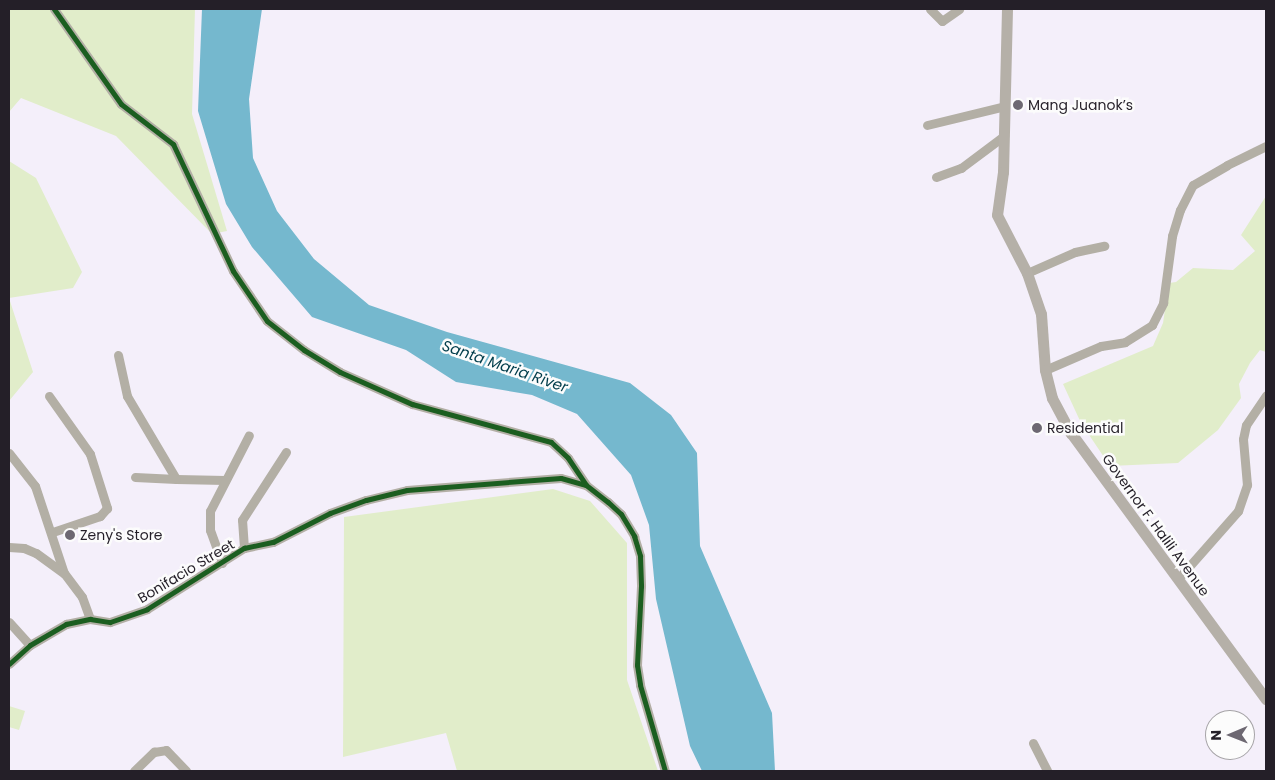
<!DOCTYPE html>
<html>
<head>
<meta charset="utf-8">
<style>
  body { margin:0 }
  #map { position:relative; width:1275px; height:780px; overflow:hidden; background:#f4effa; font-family:Poppins,sans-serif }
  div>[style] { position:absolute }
  .green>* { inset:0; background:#e1edca }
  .water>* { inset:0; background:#75b8ce }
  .minor>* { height:9px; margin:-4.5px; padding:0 4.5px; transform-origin:4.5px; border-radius:4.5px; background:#b3afa5 }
  .major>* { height:11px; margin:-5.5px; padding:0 5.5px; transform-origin:5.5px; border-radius:5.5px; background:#b5b0a8 }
  .cycleway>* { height:5px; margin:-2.5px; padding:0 2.5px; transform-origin:2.5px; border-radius:2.5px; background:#1b5e20 }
  .dots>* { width:14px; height:14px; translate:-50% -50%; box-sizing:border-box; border:2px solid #fcfcfc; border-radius:50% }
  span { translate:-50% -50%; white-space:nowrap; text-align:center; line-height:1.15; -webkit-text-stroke:5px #fcfcfc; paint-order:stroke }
  .poi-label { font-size:14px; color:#241f28 }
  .left { translate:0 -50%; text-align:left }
  .street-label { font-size:14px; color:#241f28 }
  .water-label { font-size:15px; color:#003d4b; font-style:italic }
  .frame { position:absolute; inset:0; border:10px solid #241f28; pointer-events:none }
  .north { position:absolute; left:1205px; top:710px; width:50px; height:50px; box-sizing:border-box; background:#fcfcfc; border:1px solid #a6a4a7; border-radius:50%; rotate:269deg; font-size:14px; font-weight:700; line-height:20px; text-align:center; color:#241f28 }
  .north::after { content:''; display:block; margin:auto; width:18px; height:22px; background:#6d6872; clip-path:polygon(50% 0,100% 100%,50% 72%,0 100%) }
</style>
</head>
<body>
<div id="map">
  <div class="green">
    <i style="clip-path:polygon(9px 9px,195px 9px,192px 114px,227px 231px,212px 234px,116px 136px,21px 98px,9px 112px)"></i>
    <i style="clip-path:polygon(9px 161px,36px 178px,82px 272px,73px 288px,9px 298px,33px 372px,9px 401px)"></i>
    <i style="clip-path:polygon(1266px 196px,1266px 352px,1260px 350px,1250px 363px,1239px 384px,1241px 398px,1218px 430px,1178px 463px,1110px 466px,1081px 423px,1063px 384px,1153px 346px,1163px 323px,1169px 283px,1176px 282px,1193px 268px,1233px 270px,1255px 251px,1241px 235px)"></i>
    <i style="clip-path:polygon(553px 489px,590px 501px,627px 543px,627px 680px,658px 771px,457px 771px,446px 733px,343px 757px,344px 517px)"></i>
    <i style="clip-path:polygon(9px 706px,25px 711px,19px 730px,9px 727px)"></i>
  </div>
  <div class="water">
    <i style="clip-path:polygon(202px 9px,262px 9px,249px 99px,253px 158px,277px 211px,314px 259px,369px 305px,447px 332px,630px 383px,671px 415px,697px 453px,700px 546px,772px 713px,775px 771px,702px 771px,690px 746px,656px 599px,649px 525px,631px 475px,577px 414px,532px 395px,456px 382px,406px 350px,312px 317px,252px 247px,226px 204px,198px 111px)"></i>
  </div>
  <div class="minor">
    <i style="left:54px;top:9px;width:116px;rotate:54.8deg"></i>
    <i style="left:121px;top:104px;width:66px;rotate:37.6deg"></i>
    <i style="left:173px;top:144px;width:140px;rotate:64.7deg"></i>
    <i style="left:233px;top:271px;width:60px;rotate:55.8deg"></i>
    <i style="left:267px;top:321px;width:47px;rotate:38.1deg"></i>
    <i style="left:304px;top:350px;width:42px;rotate:31.4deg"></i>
    <i style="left:340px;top:372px;width:79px;rotate:24deg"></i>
    <i style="left:412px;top:404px;width:144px;rotate:15.3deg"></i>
    <i style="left:551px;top:442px;width:23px;rotate:43deg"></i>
    <i style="left:568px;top:458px;width:32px;rotate:56deg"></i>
    <i style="left:930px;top:9px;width:17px;rotate:45deg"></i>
    <i style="left:942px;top:21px;width:21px;rotate:-35deg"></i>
    <i style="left:927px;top:125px;width:80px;rotate:-13.7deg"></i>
    <i style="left:936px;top:177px;width:27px;rotate:-20deg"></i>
    <i style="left:961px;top:168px;width:54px;rotate:-36.7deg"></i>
    <i style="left:1027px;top:273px;width:52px;rotate:-23.6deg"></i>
    <i style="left:1075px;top:252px;width:30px;rotate:-12deg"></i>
    <i style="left:118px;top:355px;width:42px;rotate:77.6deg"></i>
    <i style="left:127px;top:396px;width:96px;rotate:59.4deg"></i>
    <i style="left:176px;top:479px;width:49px;rotate:1.2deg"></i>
    <i style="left:1045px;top:370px;width:61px;rotate:-23.2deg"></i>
    <i style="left:1101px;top:346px;width:24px;rotate:-9deg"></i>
    <i style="left:1125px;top:342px;width:32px;rotate:-32deg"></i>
    <i style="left:1152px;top:325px;width:25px;rotate:-63deg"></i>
    <i style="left:1163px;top:303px;width:68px;rotate:-82.3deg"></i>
    <i style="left:1172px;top:236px;width:27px;rotate:-73deg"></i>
    <i style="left:1180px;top:210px;width:28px;rotate:-63deg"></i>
    <i style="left:1193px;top:185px;width:39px;rotate:-30deg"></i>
    <i style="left:1227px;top:165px;width:43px;rotate:-26deg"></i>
    <i style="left:49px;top:396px;width:71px;rotate:54.7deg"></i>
    <i style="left:90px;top:454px;width:57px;rotate:72.5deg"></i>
    <i style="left:107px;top:508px;width:11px;rotate:131deg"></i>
    <i style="left:100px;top:516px;width:50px;rotate:161.2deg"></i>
    <i style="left:9px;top:453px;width:42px;rotate:51.8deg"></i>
    <i style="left:35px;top:486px;width:92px;rotate:71.6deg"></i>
    <i style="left:135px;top:477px;width:41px;rotate:2.8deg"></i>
    <i style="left:9px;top:547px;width:15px;rotate:4deg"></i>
    <i style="left:24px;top:548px;width:13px;rotate:23deg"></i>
    <i style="left:36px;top:553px;width:34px;rotate:36deg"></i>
    <i style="left:64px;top:573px;width:30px;rotate:53deg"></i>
    <i style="left:82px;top:597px;width:23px;rotate:70deg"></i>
    <i style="left:244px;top:548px;width:28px;rotate:-94deg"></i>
    <i style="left:242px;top:520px;width:81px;rotate:-57.1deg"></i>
    <i style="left:222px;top:563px;width:35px;rotate:-110deg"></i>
    <i style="left:210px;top:530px;width:19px;rotate:-90deg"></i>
    <i style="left:210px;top:511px;width:85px;rotate:-62.8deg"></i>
    <i style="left:1178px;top:579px;width:91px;rotate:-48.6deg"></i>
    <i style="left:1238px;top:511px;width:28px;rotate:-71deg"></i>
    <i style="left:1247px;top:485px;width:46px;rotate:-95deg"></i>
    <i style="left:1243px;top:439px;width:14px;rotate:-78deg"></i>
    <i style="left:1246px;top:425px;width:36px;rotate:-56deg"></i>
    <i style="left:9px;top:622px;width:31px;rotate:48deg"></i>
    <i style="left:9px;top:664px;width:28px;rotate:-42deg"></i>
    <i style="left:30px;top:645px;width:42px;rotate:-30.3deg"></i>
    <i style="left:66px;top:624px;width:25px;rotate:-12deg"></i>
    <i style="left:90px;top:619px;width:20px;rotate:9deg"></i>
    <i style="left:110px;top:622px;width:39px;rotate:-19deg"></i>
    <i style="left:147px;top:609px;width:115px;rotate:-32.2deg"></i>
    <i style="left:244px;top:548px;width:30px;rotate:-12deg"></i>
    <i style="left:273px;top:542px;width:64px;rotate:-27deg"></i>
    <i style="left:330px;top:513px;width:38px;rotate:-20deg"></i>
    <i style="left:366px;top:500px;width:42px;rotate:-13.7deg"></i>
    <i style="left:407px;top:490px;width:154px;rotate:-4.5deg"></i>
    <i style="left:561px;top:478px;width:26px;rotate:16deg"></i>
    <i style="left:586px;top:485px;width:28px;rotate:38deg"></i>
    <i style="left:608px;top:502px;width:18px;rotate:43deg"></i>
    <i style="left:621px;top:514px;width:26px;rotate:59deg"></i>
    <i style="left:634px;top:536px;width:21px;rotate:73deg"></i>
    <i style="left:640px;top:556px;width:30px;rotate:88deg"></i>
    <i style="left:641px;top:586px;width:79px;rotate:92.9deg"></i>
    <i style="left:637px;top:665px;width:20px;rotate:81deg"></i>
    <i style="left:640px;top:685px;width:90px;rotate:73.8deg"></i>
    <i style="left:1033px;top:743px;width:31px;rotate:63deg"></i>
    <i style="left:134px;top:771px;width:28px;rotate:-44deg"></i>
    <i style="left:154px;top:752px;width:12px;rotate:-9deg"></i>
    <i style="left:166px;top:750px;width:29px;rotate:46deg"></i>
  </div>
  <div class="major">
    <i style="left:1007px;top:9px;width:163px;rotate:91.4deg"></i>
    <i style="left:1003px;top:172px;width:43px;rotate:97.9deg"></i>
    <i style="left:997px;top:215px;width:65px;rotate:62.7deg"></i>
    <i style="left:1027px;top:273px;width:43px;rotate:71.1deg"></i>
    <i style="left:1041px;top:314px;width:56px;rotate:85.9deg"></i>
    <i style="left:1045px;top:370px;width:29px;rotate:76deg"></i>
    <i style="left:1052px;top:398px;width:40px;rotate:62deg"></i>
    <i style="left:1071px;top:433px;width:330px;rotate:53.8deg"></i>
  </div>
  <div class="cycleway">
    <i style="left:54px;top:9px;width:116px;rotate:54.8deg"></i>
    <i style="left:121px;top:104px;width:66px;rotate:37.6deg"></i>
    <i style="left:173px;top:144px;width:140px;rotate:64.7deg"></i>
    <i style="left:233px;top:271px;width:60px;rotate:55.8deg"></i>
    <i style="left:267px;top:321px;width:47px;rotate:38.1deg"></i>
    <i style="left:304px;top:350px;width:42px;rotate:31.4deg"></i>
    <i style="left:340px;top:372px;width:79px;rotate:24deg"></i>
    <i style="left:412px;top:404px;width:144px;rotate:15.3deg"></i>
    <i style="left:551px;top:442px;width:23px;rotate:43deg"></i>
    <i style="left:568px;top:458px;width:32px;rotate:56deg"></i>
    <i style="left:9px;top:664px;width:28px;rotate:-42deg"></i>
    <i style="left:30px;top:645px;width:42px;rotate:-30.3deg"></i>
    <i style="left:66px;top:624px;width:25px;rotate:-12deg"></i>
    <i style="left:90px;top:619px;width:20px;rotate:9deg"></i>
    <i style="left:110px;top:622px;width:39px;rotate:-19deg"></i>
    <i style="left:147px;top:609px;width:115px;rotate:-32.2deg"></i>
    <i style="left:244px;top:548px;width:30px;rotate:-12deg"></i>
    <i style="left:273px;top:542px;width:64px;rotate:-27deg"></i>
    <i style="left:330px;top:513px;width:38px;rotate:-20deg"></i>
    <i style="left:366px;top:500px;width:42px;rotate:-13.7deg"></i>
    <i style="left:407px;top:490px;width:154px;rotate:-4.5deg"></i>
    <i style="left:561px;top:478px;width:26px;rotate:16deg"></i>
    <i style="left:586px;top:485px;width:28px;rotate:38deg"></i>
    <i style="left:608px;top:502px;width:18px;rotate:43deg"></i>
    <i style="left:621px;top:514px;width:26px;rotate:59deg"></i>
    <i style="left:634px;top:536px;width:21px;rotate:73deg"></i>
    <i style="left:640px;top:556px;width:30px;rotate:88deg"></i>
    <i style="left:641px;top:586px;width:79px;rotate:92.9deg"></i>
    <i style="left:637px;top:665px;width:20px;rotate:81deg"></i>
    <i style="left:640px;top:685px;width:90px;rotate:73.8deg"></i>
  </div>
  <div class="dots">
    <i style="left:1018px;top:105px;background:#6d6872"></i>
    <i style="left:1037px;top:428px;background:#6d6872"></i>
    <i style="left:70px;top:535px;background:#6d6872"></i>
  </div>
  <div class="poi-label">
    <span class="left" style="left:1028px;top:105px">Mang Juanok’s</span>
    <span class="left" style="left:1047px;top:428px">Residential</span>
    <span class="left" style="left:80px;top:535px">Zeny's Store</span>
  </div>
  <div class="street-label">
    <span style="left:1156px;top:525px;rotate:54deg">Governor F. Halili Avenue</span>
    <span style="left:186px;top:571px;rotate:-31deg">Bonifacio Street</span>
  </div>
  <div class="water-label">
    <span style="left:505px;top:366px;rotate:19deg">Santa Maria River</span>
  </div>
  <div class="frame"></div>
  <div class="north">N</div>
</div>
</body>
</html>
